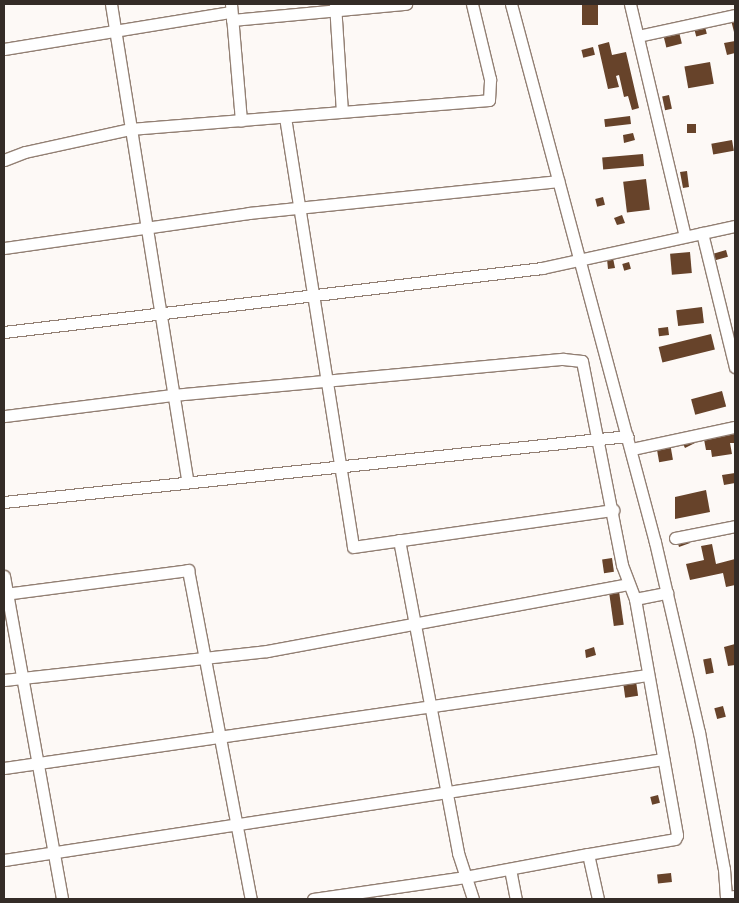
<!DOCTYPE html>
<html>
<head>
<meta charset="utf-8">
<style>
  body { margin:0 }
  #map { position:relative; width:739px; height:903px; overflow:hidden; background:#fdf9f6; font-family:"Work Sans",sans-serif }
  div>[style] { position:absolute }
  .building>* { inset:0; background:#67432a; transform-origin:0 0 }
  .roads { filter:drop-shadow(1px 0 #927f73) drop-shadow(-1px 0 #927f73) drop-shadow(0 1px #927f73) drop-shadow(0 -1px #927f73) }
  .minor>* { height:11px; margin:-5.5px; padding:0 5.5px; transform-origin:5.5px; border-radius:5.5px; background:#fff }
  span { translate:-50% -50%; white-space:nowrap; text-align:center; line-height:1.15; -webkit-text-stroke:5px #fff; paint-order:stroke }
  .frame { position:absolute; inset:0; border:5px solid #342c27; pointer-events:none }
</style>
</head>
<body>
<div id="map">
  <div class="building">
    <i style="left:582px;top:4px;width:16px;height:21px"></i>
    <i style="clip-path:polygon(735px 15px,735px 36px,730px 16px)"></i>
    <i style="left:704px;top:23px;width:11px;height:11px;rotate:75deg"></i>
    <i style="left:678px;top:28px;width:16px;height:16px;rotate:76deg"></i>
    <i style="clip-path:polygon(735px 41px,735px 53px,727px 55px,724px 43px)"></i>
    <i style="clip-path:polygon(609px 42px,612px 55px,626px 52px,639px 108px,632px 110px,628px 96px,624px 97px,619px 75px,616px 76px,619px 87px,608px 89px,598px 45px)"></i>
    <i style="left:593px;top:47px;width:8px;height:12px;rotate:76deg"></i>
    <i style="left:710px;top:62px;width:22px;height:26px;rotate:80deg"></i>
    <i style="left:669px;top:95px;width:14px;height:7px;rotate:78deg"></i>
    <i style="left:630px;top:116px;width:8px;height:26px;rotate:83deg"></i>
    <i style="left:687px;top:124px;width:9px;height:9px"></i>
    <i style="clip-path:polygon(633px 133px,635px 140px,624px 143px,623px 135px)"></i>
    <i style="left:732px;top:140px;width:11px;height:21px;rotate:80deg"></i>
    <i style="left:643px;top:154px;width:12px;height:41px;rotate:85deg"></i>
    <i style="clip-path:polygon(687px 171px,689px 187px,683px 188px,680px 172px)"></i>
    <i style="left:646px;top:179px;width:31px;height:23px;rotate:83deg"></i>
    <i style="left:603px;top:197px;width:8px;height:8px;rotate:76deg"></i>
    <i style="clip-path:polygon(622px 215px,625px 223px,617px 225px,614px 218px)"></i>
    <i style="left:726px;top:250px;width:7px;height:15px;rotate:74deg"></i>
    <i style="left:690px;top:252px;width:21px;height:20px;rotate:85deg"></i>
    <i style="clip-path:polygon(613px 258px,615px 268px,608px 269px,607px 259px)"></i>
    <i style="left:629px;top:262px;width:7px;height:7px;rotate:74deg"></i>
    <i style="left:702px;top:307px;width:16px;height:26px;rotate:83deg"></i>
    <i style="left:668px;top:327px;width:8px;height:10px;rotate:83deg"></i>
    <i style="left:711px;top:334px;width:16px;height:54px;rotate:76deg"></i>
    <i style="left:722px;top:391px;width:16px;height:32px;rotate:75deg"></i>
    <i style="clip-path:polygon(735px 430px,735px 443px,730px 443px,732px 454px,712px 457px,711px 450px,706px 450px,703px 434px)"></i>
    <i style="clip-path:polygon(692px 438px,695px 443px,685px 448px,682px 442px)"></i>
    <i style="left:670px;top:443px;width:17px;height:14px;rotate:80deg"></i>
    <i style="clip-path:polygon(735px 473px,735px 483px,724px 485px,722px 475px)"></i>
    <i style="clip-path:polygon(706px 490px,710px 512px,675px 519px,675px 497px)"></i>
    <i style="clip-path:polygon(688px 537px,690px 543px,679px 547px,677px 540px)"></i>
    <i style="clip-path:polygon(712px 544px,716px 564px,735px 559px,735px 585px,726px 587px,723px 573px,690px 580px,686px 564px,704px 560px,701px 546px)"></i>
    <i style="left:612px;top:558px;width:14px;height:10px;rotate:82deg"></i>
    <i style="left:619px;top:591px;width:34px;height:10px;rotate:82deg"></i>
    <i style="clip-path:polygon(735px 644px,735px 665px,728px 666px,724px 647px)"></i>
    <i style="clip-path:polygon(594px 647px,596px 655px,586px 658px,585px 650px)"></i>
    <i style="left:711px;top:658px;width:15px;height:8px;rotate:79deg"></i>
    <i style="left:636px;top:681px;width:15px;height:13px;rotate:82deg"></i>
    <i style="left:723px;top:706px;width:11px;height:9px;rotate:75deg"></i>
    <i style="left:658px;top:795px;width:8px;height:8px;rotate:76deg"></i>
    <i style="left:671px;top:873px;width:9px;height:14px;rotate:84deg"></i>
  </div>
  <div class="roads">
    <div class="minor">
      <i style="left:111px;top:4px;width:483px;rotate:80.9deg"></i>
      <i style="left:231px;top:4px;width:117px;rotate:85.1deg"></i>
      <i style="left:335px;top:4px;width:107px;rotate:86.3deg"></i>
      <i style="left:511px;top:4px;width:557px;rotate:75.02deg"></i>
      <i style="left:655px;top:542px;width:195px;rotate:77deg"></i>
      <i style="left:699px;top:732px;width:139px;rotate:79.7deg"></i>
      <i style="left:724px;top:869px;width:28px;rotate:86deg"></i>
      <i style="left:726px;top:897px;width:9px;rotate:-6deg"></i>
      <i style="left:630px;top:4px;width:238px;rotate:76.7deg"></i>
      <i style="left:232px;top:20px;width:175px;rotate:-5.3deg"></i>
      <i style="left:638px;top:36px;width:99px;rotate:-12.2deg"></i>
      <i style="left:4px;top:49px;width:230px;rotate:-9.3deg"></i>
      <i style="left:285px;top:117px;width:435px;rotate:81deg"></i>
      <i style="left:353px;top:547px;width:263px;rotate:-8.1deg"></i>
      <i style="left:4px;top:160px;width:22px;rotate:-21deg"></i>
      <i style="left:25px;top:152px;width:107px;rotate:-12.4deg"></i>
      <i style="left:130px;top:129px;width:360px;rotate:-4.6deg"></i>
      <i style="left:489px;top:100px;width:21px;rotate:-87deg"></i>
      <i style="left:490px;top:79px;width:77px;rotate:-103.5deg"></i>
      <i style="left:702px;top:233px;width:138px;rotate:76.2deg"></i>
      <i style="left:4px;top:248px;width:247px;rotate:-8.1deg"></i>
      <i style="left:249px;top:213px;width:311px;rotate:-5.9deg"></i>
      <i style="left:4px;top:332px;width:542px;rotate:-6.78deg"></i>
      <i style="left:542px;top:268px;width:198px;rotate:-12.3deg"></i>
      <i style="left:4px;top:416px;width:170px;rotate:-7.1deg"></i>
      <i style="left:173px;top:395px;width:392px;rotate:-5.3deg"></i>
      <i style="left:563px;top:359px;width:19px;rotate:6deg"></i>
      <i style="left:582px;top:361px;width:208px;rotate:78.9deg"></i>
      <i style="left:622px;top:565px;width:36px;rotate:69deg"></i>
      <i style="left:635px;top:599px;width:240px;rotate:79.9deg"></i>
      <i style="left:677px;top:835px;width:4px;rotate:117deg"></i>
      <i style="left:675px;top:839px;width:88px;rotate:170.2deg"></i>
      <i style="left:632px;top:449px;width:105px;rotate:-12.1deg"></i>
      <i style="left:4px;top:502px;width:627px;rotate:-6.04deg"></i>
      <i style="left:675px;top:538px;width:61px;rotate:-11.3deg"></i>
      <i style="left:399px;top:540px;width:319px;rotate:79.3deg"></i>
      <i style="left:458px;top:853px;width:48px;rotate:71.9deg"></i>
      <i style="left:4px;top:576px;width:328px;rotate:79.8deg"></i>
      <i style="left:4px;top:594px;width:186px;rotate:-7.4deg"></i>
      <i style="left:188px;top:570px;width:335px;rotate:79.2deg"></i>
      <i style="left:635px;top:599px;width:33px;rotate:-11deg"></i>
      <i style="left:4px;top:680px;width:265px;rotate:-6.3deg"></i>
      <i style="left:267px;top:651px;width:367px;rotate:-10.5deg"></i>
      <i style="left:4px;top:768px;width:650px;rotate:-8.23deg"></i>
      <i style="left:4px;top:860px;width:667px;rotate:-8.71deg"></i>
      <i style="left:510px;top:869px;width:31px;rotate:79deg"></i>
      <i style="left:313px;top:899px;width:154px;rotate:-8.2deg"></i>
      <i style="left:465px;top:877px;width:125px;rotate:-10.6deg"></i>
      <i style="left:588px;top:854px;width:46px;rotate:77.5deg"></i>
    </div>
  </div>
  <div class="frame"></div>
</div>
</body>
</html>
